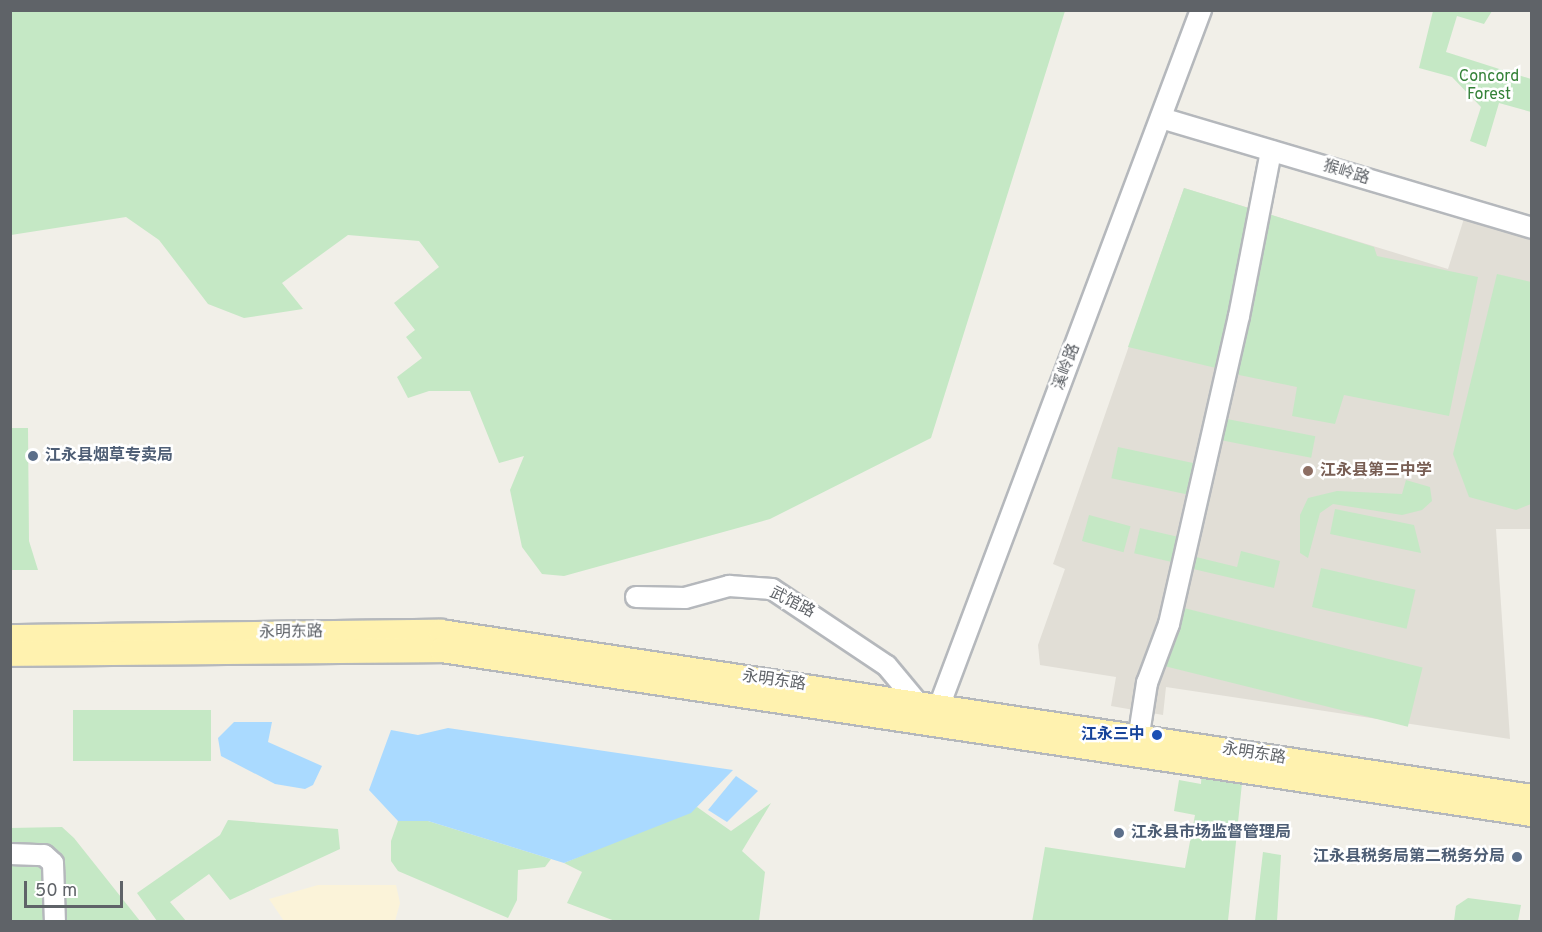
<!DOCTYPE html>
<html>
<head>
<meta charset="utf-8">
<style>
  body { margin:0 }
  #map { position:relative; width:1542px; height:932px; overflow:hidden; background:#f1efe8; font-family:Overpass,"Noto Sans SC",sans-serif }
  div>[style] { position:absolute }
  .education>* { inset:0; background:#e1ded6 }
  .green>* { inset:0; background:#c5e8c5; transform-origin:0 0 }
  .sand>* { inset:0; background:#fbf3d9 }
  .water>* { inset:0; background:#aadaff }
  .roads { filter:drop-shadow(2px 0 #b5b8bc) drop-shadow(-2px 0 #b5b8bc) drop-shadow(0 2px #b5b8bc) drop-shadow(0 -2px #b5b8bc) }
  .minor>* { height:20px; margin:-10px; padding:0 10px; transform-origin:10px; border-radius:10px; background:#fff }
  .major>* { height:24px; margin:-12px; padding:0 12px; transform-origin:12px; border-radius:12px; background:#fff2af }
  .dots>* { width:16px; height:16px; translate:-50% -50%; box-sizing:border-box; border:3px solid #fff; border-radius:50% }
  span { translate:-50% -50%; white-space:nowrap; text-align:center; line-height:1.15; -webkit-text-stroke:5px #fff; paint-order:stroke }
  .park-label { font-size:16px; color:#348238 }
  .street-label { font-size:16px; color:#5f6368 }
  .service-label { font-size:16px; color:#4e5e75; font-weight:700 }
  .left { translate:0 -50%; text-align:left }
  .right { translate:-100% -50%; text-align:right }
  .education-label { font-size:16px; color:#785e54; font-weight:700 }
  .transit-label { font-size:16px; color:#164399; font-weight:700 }
  .frame { position:absolute; inset:0; border:12px solid #5f6368; pointer-events:none }
  .scale { position:absolute; left:24px; top:881px; width:99px; height:27px; box-sizing:border-box; border:3px solid #5f6368; border-top:0; padding-left:8px; font-size:18px; line-height:21px; white-space:nowrap; color:#5f6368; -webkit-text-stroke:4px #fff; paint-order:stroke }
</style>
</head>
<body>
<div id="map">
  <div class="education">
    <i style="clip-path:polygon(1184px 188px,1448px 269px,1467px 209px,1531px 228px,1531px 529px,1496px 529px,1510px 739px,1166px 687px,1163px 715px,1111px 706px,1116px 677px,1040px 665px,1038px 645px,1065px 569px,1053px 564px)"></i>
  </div>
  <div class="green">
    <i style="clip-path:polygon(10px 11px,11px 10px,1065px 11px,931px 438px,770px 519px,564px 576px,542px 574px,522px 547px,510px 490px,524px 456px,499px 463px,470px 391px,429px 391px,408px 398px,397px 377px,422px 358px,406px 337px,415px 330px,394px 303px,439px 267px,419px 241px,348px 235px,282px 283px,303px 309px,244px 318px,208px 304px,159px 240px,126px 217px,11px 235px)"></i>
    <i style="clip-path:polygon(1433px 11px,1492px 11px,1484px 24px,1457px 16px,1446px 52px,1531px 79px,1531px 112px,1499px 103px,1486px 147px,1470px 141px,1481px 107px,1452px 77px,1419px 68px)"></i>
    <i style="clip-path:polygon(1184px 188px,1255px 210px,1221px 365px,1216px 368px,1128px 347px)"></i>
    <i style="clip-path:polygon(1268px 214px,1374px 247px,1377px 256px,1478px 277px,1449px 416px,1344px 395px,1335px 424px,1292px 416px,1297px 387px,1239px 375px,1235px 368px)"></i>
    <i style="clip-path:polygon(1497px 274px,1531px 282px,1531px 504px,1516px 510px,1469px 497px,1453px 454px)"></i>
    <i style="left:1227px;top:419px;width:90px;height:22px;rotate:11deg"></i>
    <i style="clip-path:polygon(11px 428px,28px 428px,29px 541px,38px 570px,11px 570px)"></i>
    <i style="left:1118px;top:447px;width:85px;height:32px;rotate:12deg"></i>
    <i style="clip-path:polygon(1406px 480px,1430px 487px,1432px 501px,1422px 510px,1402px 515px,1333px 504px,1320px 513px,1308px 558px,1300px 553px,1300px 515px,1308px 498px,1337px 491px,1402px 494px)"></i>
    <i style="clip-path:polygon(1335px 509px,1414px 525px,1421px 553px,1330px 534px)"></i>
    <i style="left:1089px;top:515px;width:43px;height:27px;rotate:15deg"></i>
    <i style="left:1140px;top:528px;width:43px;height:26px;rotate:13deg"></i>
    <i style="clip-path:polygon(1241px 551px,1280px 561px,1274px 588px,1189px 568px,1192px 556px,1237px 567px)"></i>
    <i style="left:1321px;top:568px;width:97px;height:40px;rotate:13deg"></i>
    <i style="left:1180px;top:607px;width:250px;height:61px;rotate:14deg"></i>
    <i style="left:73px;top:710px;width:138px;height:51px"></i>
    <i style="clip-path:polygon(1202px 766px,1243px 773px,1228px 921px,1032px 922px,1045px 847px,1185px 868px,1195px 815px,1174px 811px,1179px 780px,1201px 784px)"></i>
    <i style="clip-path:polygon(771px 803px,742px 851px,765px 872px,759px 921px,615px 921px,567px 903px,582px 872px,564px 863px,697px 807px,731px 831px)"></i>
    <i style="clip-path:polygon(228px 820px,338px 829px,340px 849px,230px 900px,209px 874px,170px 902px,186px 921px,157px 921px,137px 893px,220px 835px)"></i>
    <i style="clip-path:polygon(398px 821px,428px 821px,551px 859px,545px 867px,518px 870px,517px 900px,508px 918px,398px 871px,391px 861px,391px 841px)"></i>
    <i style="clip-path:polygon(62px 827px,74px 838px,140px 921px,62px 921px,62px 870px,11px 848px,10px 828px)"></i>
    <i style="clip-path:polygon(1263px 852px,1281px 855px,1277px 921px,1255px 921px)"></i>
    <i style="clip-path:polygon(11px 859px,46px 865px,48px 921px,11px 922px)"></i>
    <i style="clip-path:polygon(1468px 898px,1521px 905px,1518px 921px,1454px 921px,1456px 906px)"></i>
  </div>
  <div class="sand">
    <i style="clip-path:polygon(318px 885px,396px 885px,400px 903px,395px 921px,284px 921px,269px 899px)"></i>
  </div>
  <div class="water">
    <i style="clip-path:polygon(234px 722px,272px 722px,268px 742px,322px 766px,313px 785px,305px 789px,275px 784px,221px 756px,218px 738px)"></i>
    <i style="clip-path:polygon(448px 728px,733px 770px,691px 813px,564px 863px,428px 821px,398px 821px,369px 790px,391px 730px,418px 735px)"></i>
    <i style="clip-path:polygon(736px 776px,758px 791px,727px 822px,708px 810px)"></i>
  </div>
  <div class="roads">
    <div class="minor">
      <i style="left:1161px;top:118px;width:387px;rotate:16.5deg"></i>
      <i style="left:636px;top:597px;width:49px;rotate:1.2deg"></i>
      <i style="left:685px;top:598px;width:46px;rotate:-15.3deg"></i>
      <i style="left:729px;top:586px;width:43px;rotate:4deg"></i>
      <i style="left:772px;top:589px;width:138px;rotate:33.8deg"></i>
      <i style="left:887px;top:666px;width:47px;rotate:50.2deg"></i>
      <i style="left:934px;top:720px;width:759px;rotate:-69.39deg"></i>
      <i style="left:1136px;top:753px;width:71px;rotate:-81.1deg"></i>
      <i style="left:1147px;top:683px;width:63px;rotate:-69.6deg"></i>
      <i style="left:1169px;top:624px;width:316px;rotate:-77.2deg"></i>
      <i style="left:1239px;top:316px;width:168px;rotate:-79deg"></i>
      <i style="left:10px;top:854px;width:34px;rotate:2deg"></i>
      <i style="left:44px;top:855px;width:12px;rotate:42deg"></i>
      <i style="left:53px;top:863px;width:59px;rotate:88.1deg"></i>
    </div>
    <div class="major">
      <i style="left:10px;top:637px;width:431px;rotate:-0.7deg"></i>
      <i style="left:441px;top:632px;width:1103px;rotate:8.6deg"></i>
      <i style="left:10px;top:654px;width:432px;rotate:-0.5deg"></i>
      <i style="left:442px;top:650px;width:1102px;rotate:8.56deg"></i>
    </div>
  </div>
  <div class="dots">
    <i style="left:33px;top:456px;background:#5c6f8a"></i>
    <i style="left:1308px;top:471px;background:#8d6e63"></i>
    <i style="left:1157px;top:735px;background:#1a4fb4"></i>
    <i style="left:1119px;top:833px;background:#5c6f8a"></i>
    <i style="left:1517px;top:857px;background:#5c6f8a"></i>
  </div>
  <div class="park-label">
    <span style="left:1489px;top:86px">Concord<br>Forest</span>
  </div>
  <div class="street-label">
    <span style="left:1346px;top:173px;rotate:17deg">猴岭路</span>
    <span style="left:1067px;top:367px;rotate:-69deg">溪岭路</span>
    <span style="left:792px;top:603px;rotate:27deg">武馆路</span>
    <span style="left:291px;top:633px;rotate:-1deg">永明东路</span>
    <span style="left:774px;top:681px;rotate:8deg">永明东路</span>
    <span style="left:1254px;top:754px;rotate:9deg">永明东路</span>
  </div>
  <div class="service-label">
    <span class="left" style="left:45px;top:456px">江永县烟草专卖局</span>
    <span class="left" style="left:1131px;top:833px">江永县市场监督管理局</span>
    <span class="right" style="left:1505px;top:857px">江永县税务局第二税务分局</span>
  </div>
  <div class="education-label">
    <span class="left" style="left:1320px;top:471px">江永县第三中学</span>
  </div>
  <div class="transit-label">
    <span class="right" style="left:1145px;top:735px">江永三中</span>
  </div>
  <div class="frame"></div>
  <div class="scale">50 m</div>
</div>
</body>
</html>
